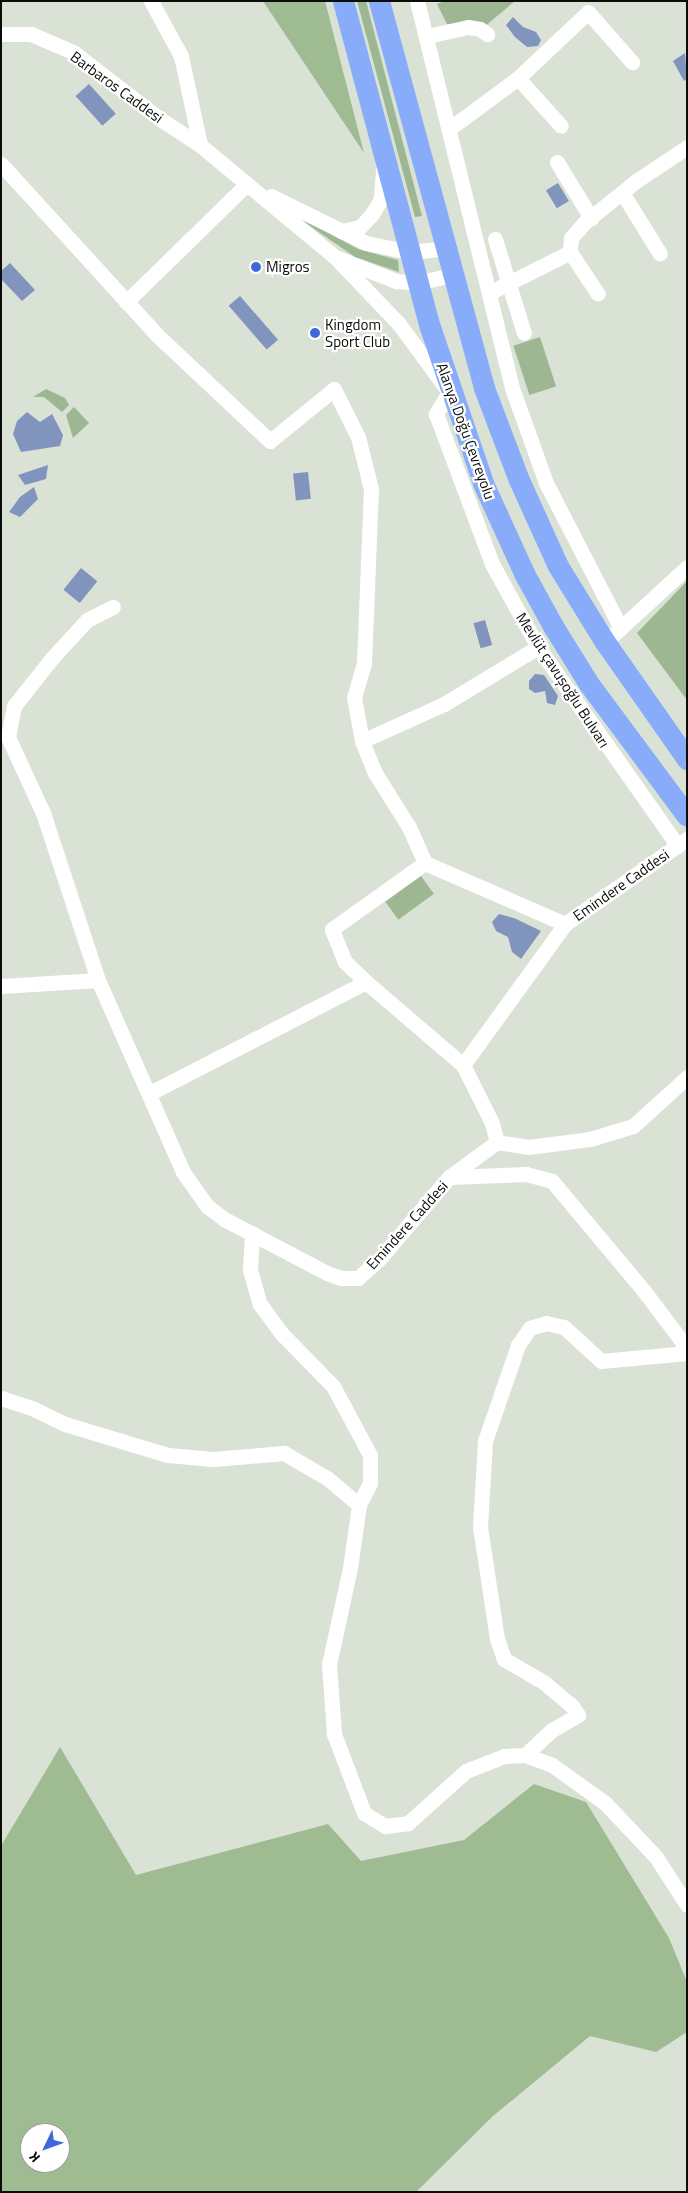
<!DOCTYPE html>
<html>
<head>
<meta charset="utf-8">
<style>
  body { margin:0 }
  #map { position:relative; width:688px; height:2193px; overflow:hidden; background:#dae2d6; font-family:"Titillium Web",sans-serif }
  div>[style] { position:absolute }
  .green>* { inset:0; background:#9db792; transform-origin:0 0 }
  .forest>* { inset:0; background:#9ebb92 }
  .water>* { inset:0; background:#8194bd; transform-origin:0 0 }
  .minor>* { height:15px; margin:-7.5px; padding:0 7.5px; transform-origin:7.5px; border-radius:7.5px; background:#fff }
  .highway>* { height:21px; margin:-10.5px; padding:0 10.5px; transform-origin:10.5px; border-radius:10.5px; background:#88acfa }
  .dots>* { width:14px; height:14px; translate:-50% -50%; box-sizing:border-box; border:2px solid #fff; border-radius:50% }
  span { translate:-50% -50%; white-space:nowrap; text-align:center; line-height:1.15; -webkit-text-stroke:4.5px #fff; paint-order:stroke }
  .street-label { font-size:15px; color:#0b0d0a }
  .poi-label { font-size:15px; color:#0b0d0a }
  .left { translate:0 -50%; text-align:left }
  .frame { position:absolute; inset:0; border:2px solid #0b0d0a; pointer-events:none }
  .north { position:absolute; left:20px; top:2123px; width:50px; height:50px; box-sizing:border-box; background:#fff; border:1px solid #9d9e9d; border-radius:50%; rotate:228deg; font-size:14px; font-weight:700; line-height:20px; text-align:center; color:#0b0d0a }
  .north::after { content:''; display:block; margin:auto; width:18px; height:22px; background:#3d69da; clip-path:polygon(50% 0,100% 100%,50% 72%,0 100%) }
</style>
</head>
<body>
<div id="map">
  <div class="green">
    <i style="clip-path:polygon(357px 1px,366px 1px,422px 216px,415px 217px)"></i>
    <i style="clip-path:polygon(445px 1px,515px 1px,484px 27px,447px 24px,437px 4px)"></i>
    <i style="clip-path:polygon(287px 210px,358px 249px,398px 260px,399px 272px,355px 257px)"></i>
    <i style="left:540px;top:337px;width:52px;height:28px;rotate:72deg"></i>
    <i style="clip-path:polygon(46px 389px,65px 398px,69px 405px,62px 412px,44px 397px,33px 397px)"></i>
    <i style="clip-path:polygon(74px 407px,89px 423px,73px 438px,66px 415px)"></i>
    <i style="clip-path:polygon(687px 581px,687px 700px,637px 633px)"></i>
    <i style="left:421px;top:876px;width:22px;height:44px;rotate:54deg"></i>
  </div>
  <div class="forest">
    <i style="clip-path:polygon(263px 1px,325px 1px,364px 153px)"></i>
    <i style="clip-path:polygon(evenodd,60px 1747px,136px 1875px,328px 1824px,361px 1861px,464px 1840px,534px 1784px,586px 1802px,669px 1938px,687px 1982px,687px 2032px,656px 2052px,590px 2036px,493px 2116px,416px 2192px,1px 2192px,1px 1846px,60px 1747px,30px 2133px,60px 2133px,60px 2163px,30px 2163px,30px 2133px)"></i>
  </div>
  <div class="water">
    <i style="clip-path:polygon(513px 17px,523px 27px,536px 32px,541px 40px,538px 46px,527px 47px,515px 37px,506px 25px)"></i>
    <i style="clip-path:polygon(685px 53px,687px 79px,684px 81px,673px 61px)"></i>
    <i style="left:89px;top:84px;width:40px;height:18px;rotate:48deg"></i>
    <i style="left:558px;top:183px;width:21px;height:14px;rotate:59deg"></i>
    <i style="clip-path:polygon(10px 263px,35px 290px,22px 301px,1px 279px,1px 271px)"></i>
    <i style="left:240px;top:296px;width:58px;height:15px;rotate:49deg"></i>
    <i style="clip-path:polygon(27px 412px,40px 422px,52px 414px,63px 435px,60px 446px,21px 452px,13px 434px,17px 421px)"></i>
    <i style="clip-path:polygon(48px 465px,46px 479px,25px 485px,18px 475px)"></i>
    <i style="left:308px;top:472px;width:27px;height:15px;rotate:84deg"></i>
    <i style="clip-path:polygon(34px 487px,38px 499px,20px 517px,9px 512px,20px 497px)"></i>
    <i style="left:81px;top:568px;width:21px;height:28px;rotate:39deg"></i>
    <i style="left:485px;top:620px;width:26px;height:12px;rotate:74deg"></i>
    <i style="clip-path:polygon(535px 674px,544px 675px,558px 696px,555px 705px,547px 703px,545px 691px,535px 693px,529px 689px,529px 681px)"></i>
    <i style="clip-path:polygon(499px 914px,514px 918px,541px 931px,521px 959px,512px 952px,508px 937px,496px 931px,492px 922px)"></i>
  </div>
  <div class="minor">
    <i style="left:151px;top:1px;width:63px;rotate:61.4deg"></i>
    <i style="left:181px;top:56px;width:91px;rotate:77.9deg"></i>
    <i style="left:417px;top:1px;width:398px;rotate:76.2deg"></i>
    <i style="left:512px;top:388px;width:101px;rotate:70.3deg"></i>
    <i style="left:546px;top:483px;width:163px;rotate:62.7deg"></i>
    <i style="left:1px;top:34px;width:30px"></i>
    <i style="left:31px;top:34px;width:46px;rotate:23.2deg"></i>
    <i style="left:73px;top:52px;width:110px;rotate:37.6deg"></i>
    <i style="left:160px;top:119px;width:48px;rotate:33deg"></i>
    <i style="left:200px;top:145px;width:175px;rotate:39.7deg"></i>
    <i style="left:335px;top:257px;width:66px;rotate:21.5deg"></i>
    <i style="left:396px;top:281px;width:21px;rotate:5deg"></i>
    <i style="left:417px;top:283px;width:37px;rotate:-13deg"></i>
    <i style="left:427px;top:36px;width:42px;rotate:-12.4deg"></i>
    <i style="left:468px;top:27px;width:12px;rotate:9deg"></i>
    <i style="left:480px;top:29px;width:9px;rotate:36deg"></i>
    <i style="left:518px;top:78px;width:96px;rotate:-43.3deg"></i>
    <i style="left:588px;top:12px;width:67px;rotate:48.7deg"></i>
    <i style="left:449px;top:129px;width:86px;rotate:-36.5deg"></i>
    <i style="left:518px;top:78px;width:64px;rotate:48.1deg"></i>
    <i style="left:557px;top:162px;width:66px;rotate:58.7deg"></i>
    <i style="left:1px;top:164px;width:231px;rotate:47.6deg"></i>
    <i style="left:157px;top:335px;width:155px;rotate:43.2deg"></i>
    <i style="left:270px;top:441px;width:82px;rotate:-39.1deg"></i>
    <i style="left:334px;top:389px;width:54px;rotate:63.4deg"></i>
    <i style="left:358px;top:437px;width:54px;rotate:76deg"></i>
    <i style="left:371px;top:489px;width:174px;rotate:92.3deg"></i>
    <i style="left:364px;top:663px;width:35px;rotate:106deg"></i>
    <i style="left:354px;top:697px;width:45px;rotate:79.7deg"></i>
    <i style="left:362px;top:741px;width:35px;rotate:68deg"></i>
    <i style="left:375px;top:773px;width:64px;rotate:57.8deg"></i>
    <i style="left:409px;top:827px;width:39px;rotate:66deg"></i>
    <i style="left:623px;top:194px;width:70px;rotate:58.3deg"></i>
    <i style="left:271px;top:196px;width:106px;rotate:26.3deg"></i>
    <i style="left:366px;top:243px;width:45px;rotate:11.6deg"></i>
    <i style="left:410px;top:252px;width:36px;rotate:-6deg"></i>
    <i style="left:341px;top:231px;width:19px;rotate:-12deg"></i>
    <i style="left:360px;top:227px;width:18px;rotate:-47deg"></i>
    <i style="left:372px;top:214px;width:17px;rotate:-59deg"></i>
    <i style="left:381px;top:199px;width:30px;rotate:-86deg"></i>
    <i style="left:495px;top:239px;width:98px;rotate:72.9deg"></i>
    <i style="left:570px;top:252px;width:50px;rotate:56.3deg"></i>
    <i style="left:335px;top:257px;width:93px;rotate:46.3deg"></i>
    <i style="left:399px;top:324px;width:84px;rotate:53.7deg"></i>
    <i style="left:449px;top:392px;width:26px;rotate:121deg"></i>
    <i style="left:436px;top:414px;width:160px;rotate:69.5deg"></i>
    <i style="left:492px;top:564px;width:95px;rotate:61deg"></i>
    <i style="left:538px;top:647px;width:243px;rotate:54.9deg"></i>
    <i style="left:489px;top:293px;width:91px;rotate:-26.8deg"></i>
    <i style="left:570px;top:252px;width:14px;rotate:-86deg"></i>
    <i style="left:571px;top:238px;width:21px;rotate:-49deg"></i>
    <i style="left:585px;top:222px;width:65px;rotate:-38.8deg"></i>
    <i style="left:636px;top:181px;width:61px;rotate:-33.7deg"></i>
    <i style="left:126px;top:302px;width:169px;rotate:-44.3deg"></i>
    <i style="left:614px;top:634px;width:99px;rotate:-42.5deg"></i>
    <i style="left:362px;top:741px;width:90px;rotate:-24.3deg"></i>
    <i style="left:444px;top:704px;width:110px;rotate:-31.2deg"></i>
    <i style="left:98px;top:980px;width:176px;rotate:-108.2deg"></i>
    <i style="left:43px;top:813px;width:84px;rotate:-114.7deg"></i>
    <i style="left:8px;top:737px;width:32px;rotate:-79deg"></i>
    <i style="left:14px;top:706px;width:61px;rotate:-51.6deg"></i>
    <i style="left:52px;top:658px;width:52px;rotate:-47.4deg"></i>
    <i style="left:87px;top:620px;width:29px;rotate:-27deg"></i>
    <i style="left:366px;top:982px;width:128px;rotate:40.6deg"></i>
    <i style="left:1px;top:986px;width:97px;rotate:-3.5deg"></i>
    <i style="left:98px;top:980px;width:210px;rotate:66.1deg"></i>
    <i style="left:183px;top:1172px;width:42px;rotate:54.8deg"></i>
    <i style="left:207px;top:1206px;width:21px;rotate:37deg"></i>
    <i style="left:224px;top:1219px;width:116px;rotate:27.7deg"></i>
    <i style="left:327px;top:1273px;width:15px;rotate:20deg"></i>
    <i style="left:341px;top:1278px;width:17px"></i>
    <i style="left:358px;top:1278px;width:31px;rotate:-42deg"></i>
    <i style="left:381px;top:1257px;width:105px;rotate:-49.6deg"></i>
    <i style="left:449px;top:1177px;width:59px;rotate:-36.1deg"></i>
    <i style="left:497px;top:1142px;width:20px;rotate:-105deg"></i>
    <i style="left:492px;top:1123px;width:65px;rotate:-116.6deg"></i>
    <i style="left:463px;top:1065px;width:174px;rotate:-54.1deg"></i>
    <i style="left:565px;top:924px;width:149px;rotate:-34.9deg"></i>
    <i style="left:150px;top:1093px;width:243px;rotate:-27.2deg"></i>
    <i style="left:366px;top:982px;width:29px;rotate:-136deg"></i>
    <i style="left:345px;top:962px;width:35px;rotate:-112deg"></i>
    <i style="left:332px;top:929px;width:114px;rotate:-35.4deg"></i>
    <i style="left:425px;top:863px;width:153px;rotate:23.5deg"></i>
    <i style="left:497px;top:1142px;width:32px;rotate:9deg"></i>
    <i style="left:529px;top:1147px;width:62px;rotate:-7.5deg"></i>
    <i style="left:590px;top:1139px;width:45px;rotate:-16.8deg"></i>
    <i style="left:633px;top:1126px;width:73px;rotate:-42.2deg"></i>
    <i style="left:449px;top:1177px;width:77px;rotate:-2.2deg"></i>
    <i style="left:526px;top:1174px;width:27px;rotate:15deg"></i>
    <i style="left:552px;top:1181px;width:143px;rotate:50.1deg"></i>
    <i style="left:644px;top:1291px;width:71px;rotate:53deg"></i>
    <i style="left:252px;top:1233px;width:37px;rotate:93deg"></i>
    <i style="left:250px;top:1270px;width:35px;rotate:74deg"></i>
    <i style="left:260px;top:1304px;width:37px;rotate:54deg"></i>
    <i style="left:282px;top:1334px;width:73px;rotate:45.6deg"></i>
    <i style="left:333px;top:1386px;width:78px;rotate:61.8deg"></i>
    <i style="left:370px;top:1455px;width:28px;rotate:90deg"></i>
    <i style="left:370px;top:1483px;width:25px;rotate:117deg"></i>
    <i style="left:359px;top:1505px;width:64px;rotate:98.1deg"></i>
    <i style="left:350px;top:1568px;width:98px;rotate:102.3deg"></i>
    <i style="left:329px;top:1664px;width:70px;rotate:85.9deg"></i>
    <i style="left:334px;top:1734px;width:85px;rotate:69.2deg"></i>
    <i style="left:364px;top:1813px;width:25px;rotate:32deg"></i>
    <i style="left:385px;top:1826px;width:23px;rotate:-7deg"></i>
    <i style="left:408px;top:1823px;width:78px;rotate:-41.9deg"></i>
    <i style="left:466px;top:1771px;width:41px;rotate:-21.5deg"></i>
    <i style="left:504px;top:1756px;width:21px;rotate:-3deg"></i>
    <i style="left:525px;top:1755px;width:29px;rotate:20deg"></i>
    <i style="left:552px;top:1765px;width:65px;rotate:35.6deg"></i>
    <i style="left:605px;top:1803px;width:74px;rotate:46.6deg"></i>
    <i style="left:656px;top:1857px;width:57px;rotate:57.1deg"></i>
    <i style="left:1px;top:1398px;width:35px;rotate:18deg"></i>
    <i style="left:34px;top:1409px;width:34px;rotate:26deg"></i>
    <i style="left:65px;top:1424px;width:108px;rotate:16.8deg"></i>
    <i style="left:168px;top:1455px;width:45px;rotate:5.1deg"></i>
    <i style="left:213px;top:1459px;width:71px;rotate:-4.8deg"></i>
    <i style="left:284px;top:1453px;width:50px;rotate:30.2deg"></i>
    <i style="left:327px;top:1478px;width:42px;rotate:40.2deg"></i>
    <i style="left:525px;top:1755px;width:37px;rotate:-43deg"></i>
    <i style="left:552px;top:1730px;width:30px;rotate:-30deg"></i>
    <i style="left:578px;top:1715px;width:11px;rotate:-124deg"></i>
    <i style="left:572px;top:1706px;width:35px;rotate:-140deg"></i>
    <i style="left:545px;top:1683px;width:48px;rotate:-149.7deg"></i>
    <i style="left:504px;top:1659px;width:21px;rotate:-109deg"></i>
    <i style="left:497px;top:1639px;width:113px;rotate:-98.6deg"></i>
    <i style="left:480px;top:1527px;width:86px;rotate:-86.7deg"></i>
    <i style="left:485px;top:1441px;width:102px;rotate:-71deg"></i>
    <i style="left:518px;top:1345px;width:21px;rotate:-55deg"></i>
    <i style="left:530px;top:1328px;width:17px;rotate:-17deg"></i>
    <i style="left:546px;top:1323px;width:18px;rotate:13deg"></i>
    <i style="left:564px;top:1327px;width:50px;rotate:42.6deg"></i>
    <i style="left:601px;top:1361px;width:86px;rotate:-5.3deg"></i>
  </div>
  <div class="highway">
    <i style="left:343px;top:1px;width:337px;rotate:75.1deg"></i>
    <i style="left:430px;top:327px;width:165px;rotate:71.2deg"></i>
    <i style="left:483px;top:483px;width:101px;rotate:65.5deg"></i>
    <i style="left:525px;top:575px;width:58px;rotate:61.2deg"></i>
    <i style="left:553px;top:626px;width:68px;rotate:58.2deg"></i>
    <i style="left:589px;top:684px;width:164px;rotate:53.4deg"></i>
    <i style="left:379px;top:1px;width:401px;rotate:74.8deg"></i>
    <i style="left:484px;top:388px;width:98px;rotate:69.2deg"></i>
    <i style="left:519px;top:480px;width:94px;rotate:65.6deg"></i>
    <i style="left:558px;top:566px;width:89px;rotate:58.3deg"></i>
    <i style="left:605px;top:642px;width:143px;rotate:55deg"></i>
  </div>
  <div class="dots">
    <i style="left:256px;top:267px;background:#3d69da"></i>
    <i style="left:315px;top:333px;background:#3d69da"></i>
  </div>
  <div class="street-label">
    <span style="left:117px;top:87px;rotate:36deg">Barbaros Caddesi</span>
    <span style="left:466px;top:431px;rotate:70deg">Alanya Doğu Çevreyolu</span>
    <span style="left:563px;top:680px;rotate:57deg">Mevlüt çavuşoğlu Bulvarı</span>
    <span style="left:621px;top:885px;rotate:-35deg">Emindere Caddesi</span>
    <span style="left:407px;top:1225px;rotate:-48deg">Emindere Caddesi</span>
  </div>
  <div class="poi-label">
    <span class="left" style="left:266px;top:267px">Migros</span>
    <span class="left" style="left:325px;top:333px">Kingdom<br>Sport Club</span>
  </div>
  <div class="frame"></div>
  <div class="north">K</div>
</div>
</body>
</html>
